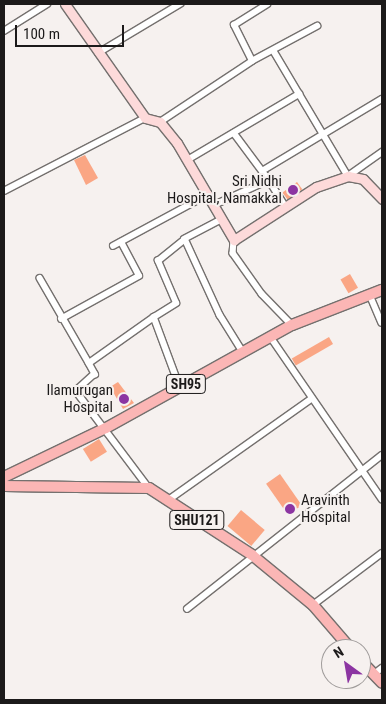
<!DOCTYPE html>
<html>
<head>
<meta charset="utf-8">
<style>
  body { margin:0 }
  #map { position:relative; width:386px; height:704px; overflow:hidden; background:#f6f1ef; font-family:"Roboto Condensed",sans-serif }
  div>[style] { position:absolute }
  .building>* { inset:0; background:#faa684; transform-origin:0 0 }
  .roads { filter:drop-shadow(1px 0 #74706e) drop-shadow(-1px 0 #74706e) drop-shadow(0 1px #74706e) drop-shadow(0 -1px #74706e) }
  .street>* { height:5.5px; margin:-2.75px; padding:0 2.75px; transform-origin:2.75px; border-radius:2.75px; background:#fff }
  .secondary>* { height:9px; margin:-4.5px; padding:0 4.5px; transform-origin:4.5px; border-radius:4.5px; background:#fddada }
  .primary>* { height:10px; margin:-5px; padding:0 5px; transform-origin:5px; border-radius:5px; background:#fbb6b5 }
  .dots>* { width:14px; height:14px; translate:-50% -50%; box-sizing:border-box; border:2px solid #f6f1ef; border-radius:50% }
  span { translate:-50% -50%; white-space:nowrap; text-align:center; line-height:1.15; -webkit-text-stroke:4px #f6f1ef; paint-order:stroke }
  .shield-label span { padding:1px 4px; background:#f6f1ef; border:1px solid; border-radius:4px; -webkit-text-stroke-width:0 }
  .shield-label { font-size:14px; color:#1c1a1a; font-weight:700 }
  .poi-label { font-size:15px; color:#1c1a1a }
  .right { translate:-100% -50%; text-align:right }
  .left { translate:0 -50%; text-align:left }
  .frame { position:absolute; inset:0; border:5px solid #1c1a1a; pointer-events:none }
  .north { position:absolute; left:321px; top:639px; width:50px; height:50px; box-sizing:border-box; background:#f6f1ef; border:1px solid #9f9b9a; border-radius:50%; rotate:328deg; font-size:14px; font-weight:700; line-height:20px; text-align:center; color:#1c1a1a }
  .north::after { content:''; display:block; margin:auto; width:18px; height:22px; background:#8c35a2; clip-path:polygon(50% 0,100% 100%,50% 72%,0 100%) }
  .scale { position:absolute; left:15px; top:25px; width:109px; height:22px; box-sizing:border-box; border:2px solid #1c1a1a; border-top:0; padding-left:6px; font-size:15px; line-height:18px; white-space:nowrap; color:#1c1a1a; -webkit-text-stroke:4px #f6f1ef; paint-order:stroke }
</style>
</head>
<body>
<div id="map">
  <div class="building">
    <i style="clip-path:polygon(85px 155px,98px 178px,86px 185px,74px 160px)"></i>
    <i style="left:297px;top:182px;width:9px;height:18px;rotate:54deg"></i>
    <i style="left:350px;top:274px;width:16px;height:11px;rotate:60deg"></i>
    <i style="left:329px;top:337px;width:8px;height:43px;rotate:60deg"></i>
    <i style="clip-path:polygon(118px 382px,134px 403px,123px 409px,110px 387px)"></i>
    <i style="left:99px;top:439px;width:15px;height:19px;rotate:58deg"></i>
    <i style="left:280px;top:474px;width:38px;height:17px;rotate:55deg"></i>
    <i style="left:241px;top:510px;width:31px;height:21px;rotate:40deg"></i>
  </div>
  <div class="roads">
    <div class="street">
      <i style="left:4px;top:31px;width:51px;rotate:-32.1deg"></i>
      <i style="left:98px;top:53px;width:96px;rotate:-30.9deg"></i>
      <i style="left:275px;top:53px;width:143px;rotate:59.3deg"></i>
      <i style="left:348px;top:176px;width:42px;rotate:-35.2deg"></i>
      <i style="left:252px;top:61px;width:40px;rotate:-116.6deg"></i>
      <i style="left:234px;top:25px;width:39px;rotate:-32deg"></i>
      <i style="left:160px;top:122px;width:110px;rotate:-33.5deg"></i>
      <i style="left:252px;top:61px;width:74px;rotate:-28.3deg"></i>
      <i style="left:234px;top:133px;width:59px;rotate:53.3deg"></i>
      <i style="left:189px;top:159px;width:128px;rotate:-30.6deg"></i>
      <i style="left:262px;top:171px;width:140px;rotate:-31deg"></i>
      <i style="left:4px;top:191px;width:159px;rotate:-27.4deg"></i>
      <i style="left:214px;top:205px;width:60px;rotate:-24.4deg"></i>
      <i style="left:269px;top:180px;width:32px;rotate:58deg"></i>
      <i style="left:221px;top:220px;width:41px;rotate:152.2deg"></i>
      <i style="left:185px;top:239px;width:84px;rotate:65.3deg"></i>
      <i style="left:220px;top:315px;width:44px;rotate:58.1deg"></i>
      <i style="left:234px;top:240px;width:13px;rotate:94deg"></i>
      <i style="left:233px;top:253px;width:50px;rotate:54.7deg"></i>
      <i style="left:262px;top:294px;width:43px;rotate:45.9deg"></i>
      <i style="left:113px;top:246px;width:109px;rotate:-28.4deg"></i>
      <i style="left:40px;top:278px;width:98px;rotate:60deg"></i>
      <i style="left:89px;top:363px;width:80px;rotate:-35.3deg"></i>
      <i style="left:154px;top:317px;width:75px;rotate:69.6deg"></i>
      <i style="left:370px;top:295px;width:30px;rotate:67deg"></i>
      <i style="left:154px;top:317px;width:26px;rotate:-32deg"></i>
      <i style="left:176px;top:303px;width:46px;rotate:-113.2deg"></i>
      <i style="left:158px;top:261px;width:35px;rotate:-39deg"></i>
      <i style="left:61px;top:319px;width:89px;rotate:-28.9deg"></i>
      <i style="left:139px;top:276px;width:38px;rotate:-118deg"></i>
      <i style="left:270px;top:336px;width:198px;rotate:55.5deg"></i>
      <i style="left:89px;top:363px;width:13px;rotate:61deg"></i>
      <i style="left:95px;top:374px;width:25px;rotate:138deg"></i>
      <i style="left:76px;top:391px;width:121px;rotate:53deg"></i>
      <i style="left:167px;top:501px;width:176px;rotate:-35.3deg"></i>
      <i style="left:313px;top:605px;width:86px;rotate:-37deg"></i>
      <i style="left:187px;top:609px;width:248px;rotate:-38.3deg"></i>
      <i style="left:373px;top:675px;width:11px;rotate:-38deg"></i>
    </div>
    <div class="secondary">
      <i style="left:65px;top:4px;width:139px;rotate:54.9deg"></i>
      <i style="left:145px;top:118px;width:16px;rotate:15deg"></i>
      <i style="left:160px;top:122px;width:27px;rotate:51deg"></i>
      <i style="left:177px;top:143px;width:113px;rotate:59.6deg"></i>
      <i style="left:234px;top:240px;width:98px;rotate:-32.9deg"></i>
      <i style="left:316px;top:187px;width:34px;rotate:-19deg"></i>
      <i style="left:348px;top:176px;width:15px;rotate:11deg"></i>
      <i style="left:363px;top:179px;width:28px;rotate:46deg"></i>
    </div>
    <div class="primary">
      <i style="left:4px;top:477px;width:113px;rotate:-25.7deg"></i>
      <i style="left:106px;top:428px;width:213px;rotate:-29deg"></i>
      <i style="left:292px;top:325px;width:97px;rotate:-21.3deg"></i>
      <i style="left:4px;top:486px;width:145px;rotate:0.8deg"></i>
      <i style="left:149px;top:488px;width:123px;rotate:33deg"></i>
      <i style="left:252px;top:555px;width:79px;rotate:39.3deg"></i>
      <i style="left:313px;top:605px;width:58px;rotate:49.2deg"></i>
      <i style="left:361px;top:661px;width:30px;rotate:46deg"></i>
    </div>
  </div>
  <div class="dots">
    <i style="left:293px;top:190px;background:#8c35a2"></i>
    <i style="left:124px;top:399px;background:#8c35a2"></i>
    <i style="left:290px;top:509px;background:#8c35a2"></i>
  </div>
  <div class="shield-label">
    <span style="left:186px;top:384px">SH95</span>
    <span style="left:197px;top:520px">SHU121</span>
  </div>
  <div class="poi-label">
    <span class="right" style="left:282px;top:190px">Sri Nidhi<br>Hospital, Namakkal</span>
    <span class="right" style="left:113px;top:399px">Ilamurugan<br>Hospital</span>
    <span class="left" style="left:301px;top:509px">Aravinth<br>Hospital</span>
  </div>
  <div class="frame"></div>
  <div class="north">N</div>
  <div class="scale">100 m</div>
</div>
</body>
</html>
